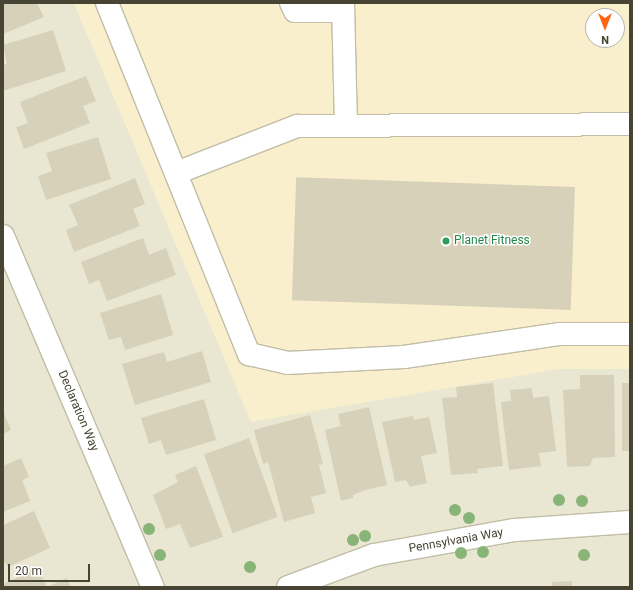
<!DOCTYPE html>
<html>
<head>
<meta charset="utf-8">
<style>
  body { margin:0 }
  #map { position:relative; width:633px; height:590px; overflow:hidden; background:#f4f3e4; font-family:Roboto,sans-serif }
  div>[style] { position:absolute }
  .residential>* { inset:0; background:#e9e6d2 }
  .commercial>* { inset:0; background:#f9efcd }
  .building>* { inset:0; background:#d7d1b9; transform-origin:0 0 }
  .roads { filter:drop-shadow(1px 0 #c1bda6) drop-shadow(-1px 0 #c1bda6) drop-shadow(0 1px #c1bda6) drop-shadow(0 -1px #c1bda6) }
  .minor>* { height:22px; margin:-11px; padding:0 11px; transform-origin:11px; border-radius:11px; background:#fff }
  .trees>* { width:12px; height:12px; margin:-6px; border-radius:50%; background:#89b478 }
  .dots>* { width:11px; height:11px; translate:-50% -50%; box-sizing:border-box; border:2px solid #fff; border-radius:50% }
  span { translate:-50% -50%; white-space:nowrap; text-align:center; line-height:1.15; -webkit-text-stroke:3px #fff; paint-order:stroke }
  .leisure-label { font-size:12px; color:#27864d }
  .left { translate:0 -50%; text-align:left }
  .street-label { font-size:12px; color:#474433 }
  .frame { position:absolute; inset:0; border:4px solid #474433; pointer-events:none }
  .north { position:absolute; left:585px; top:8px; width:40px; height:40px; box-sizing:border-box; background:#fff; border:1px solid #b5b4ad; border-radius:50%; rotate:180deg; font-size:11px; font-weight:700; line-height:16px; text-align:center; color:#474433 }
  .north::after { content:''; display:block; margin:auto; width:14px; height:18px; background:#ff6311; clip-path:polygon(50% 0,100% 100%,50% 72%,0 100%) }
  .scale { position:absolute; left:8px; top:564px; width:82px; height:18px; box-sizing:border-box; border:2px solid #474433; border-top:0; padding-left:5px; font-size:12px; line-height:14px; white-space:nowrap; color:#474433; -webkit-text-stroke:3px #fff; paint-order:stroke }
</style>
</head>
<body>
<div id="map">
  <div class="residential">
    <i style="clip-path:polygon(3px 3px,74px 3px,251px 421px,558px 369px,630px 369px,630px 587px,3px 587px)"></i>
  </div>
  <div class="commercial">
    <i style="clip-path:polygon(evenodd,74px 3px,630px 3px,630px 369px,558px 369px,251px 422px,74px 3px,593px 16px,617px 16px,617px 40px,593px 40px,593px 16px)"></i>
  </div>
  <div class="building">
    <i style="clip-path:polygon(3px 3px,37px 3px,44px 17px,3px 34px)"></i>
    <i style="clip-path:polygon(53px 30px,66px 71px,3px 91px,3px 65px,7px 64px,3px 45px)"></i>
    <i style="clip-path:polygon(86px 76px,96px 101px,83px 106px,90px 123px,24px 149px,16px 127px,28px 123px,20px 102px)"></i>
    <i style="clip-path:polygon(98px 137px,111px 179px,46px 200px,38px 176px,52px 171px,46px 153px)"></i>
    <i style="clip-path:polygon(135px 178px,145px 204px,133px 209px,140px 226px,74px 252px,66px 230px,78px 225px,69px 205px)"></i>
    <i style="left:575px;top:187px;width:123px;height:279px;rotate:92deg"></i>
    <i style="clip-path:polygon(143px 238px,149px 255px,166px 248px,176px 275px,107px 301px,99px 280px,89px 284px,81px 262px)"></i>
    <i style="clip-path:polygon(161px 294px,173px 335px,125px 350px,121px 337px,109px 340px,100px 313px)"></i>
    <i style="clip-path:polygon(202px 351px,211px 382px,135px 405px,122px 364px,164px 352px,167px 362px)"></i>
    <i style="clip-path:polygon(580px 375px,614px 375px,615px 457px,593px 458px,590px 466px,567px 467px,563px 390px,580px 389px)"></i>
    <i style="clip-path:polygon(493px 383px,503px 466px,477px 469px,478px 473px,451px 475px,442px 398px,457px 397px,456px 387px)"></i>
    <i style="left:622px;top:383px;width:8px;height:68px"></i>
    <i style="clip-path:polygon(532px 388px,533px 398px,549px 396px,556px 451px,539px 453px,541px 466px,509px 470px,501px 402px,511px 401px,510px 390px)"></i>
    <i style="clip-path:polygon(204px 399px,216px 440px,166px 455px,161px 440px,149px 444px,141px 418px)"></i>
    <i style="clip-path:polygon(369px 407px,387px 485px,365px 490px,353px 495px,353px 498px,341px 501px,325px 430px,341px 426px,338px 414px)"></i>
    <i style="clip-path:polygon(3px 411px,11px 430px,3px 434px)"></i>
    <i style="clip-path:polygon(310px 415px,323px 464px,319px 465px,326px 493px,311px 497px,315px 513px,284px 522px,268px 462px,263px 464px,254px 430px)"></i>
    <i style="clip-path:polygon(413px 416px,414px 420px,429px 417px,437px 453px,421px 456px,427px 483px,410px 487px,406px 480px,395px 482px,382px 422px)"></i>
    <i style="left:249px;top:438px;width:84px;height:48px;rotate:70deg"></i>
    <i style="clip-path:polygon(21px 458px,29px 477px,22px 480px,30px 501px,3px 512px,3px 466px)"></i>
    <i style="clip-path:polygon(196px 466px,223px 537px,190px 548px,180px 524px,166px 529px,153px 495px,178px 482px,175px 475px)"></i>
    <i style="clip-path:polygon(34px 511px,50px 548px,8px 567px,3px 560px,3px 525px)"></i>
    <i style="clip-path:polygon(38px 568px,47px 587px,67px 578px,71px 587px,3px 587px,3px 584px)"></i>
    <i style="clip-path:polygon(572px 581px,572px 587px,552px 587px,552px 582px)"></i>
  </div>
  <div class="roads">
    <div class="minor">
      <i style="left:107px;top:3px;width:379px;rotate:68deg"></i>
      <i style="left:249px;top:354px;width:39px;rotate:13deg"></i>
      <i style="left:287px;top:363px;width:117px;rotate:-2.9deg"></i>
      <i style="left:404px;top:357px;width:158px;rotate:-8.4deg"></i>
      <i style="left:560px;top:334px;width:70px"></i>
      <i style="left:291px;top:3px;width:9px;rotate:63deg"></i>
      <i style="left:295px;top:11px;width:48px"></i>
      <i style="left:343px;top:3px;width:123px;rotate:88.6deg"></i>
      <i style="left:176px;top:173px;width:130px;rotate:-21.2deg"></i>
      <i style="left:297px;top:126px;width:333px;rotate:-0.3deg"></i>
      <i style="left:3px;top:236px;width:382px;rotate:66.9deg"></i>
      <i style="left:288px;top:587px;width:92px;rotate:-20.4deg"></i>
      <i style="left:374px;top:555px;width:143px;rotate:-10.1deg"></i>
      <i style="left:515px;top:530px;width:115px;rotate:-4deg"></i>
    </div>
  </div>
  <div class="trees">
    <i style="left:559px;top:500px"></i>
    <i style="left:582px;top:501px"></i>
    <i style="left:455px;top:510px"></i>
    <i style="left:469px;top:518px"></i>
    <i style="left:149px;top:529px"></i>
    <i style="left:365px;top:536px"></i>
    <i style="left:353px;top:540px"></i>
    <i style="left:483px;top:552px"></i>
    <i style="left:461px;top:553px"></i>
    <i style="left:160px;top:555px"></i>
    <i style="left:584px;top:555px"></i>
    <i style="left:250px;top:567px"></i>
  </div>
  <div class="dots">
    <i style="left:446px;top:241px;background:#2e9e5b"></i>
  </div>
  <div class="leisure-label">
    <span class="left" style="left:454px;top:241px">Planet Fitness</span>
  </div>
  <div class="street-label">
    <span style="left:78px;top:411px;rotate:67deg">Declaration Way</span>
    <span style="left:456px;top:541px;rotate:-10deg">Pennsylvania Way</span>
  </div>
  <div class="frame"></div>
  <div class="north">N</div>
  <div class="scale">20 m</div>
</div>
</body>
</html>
